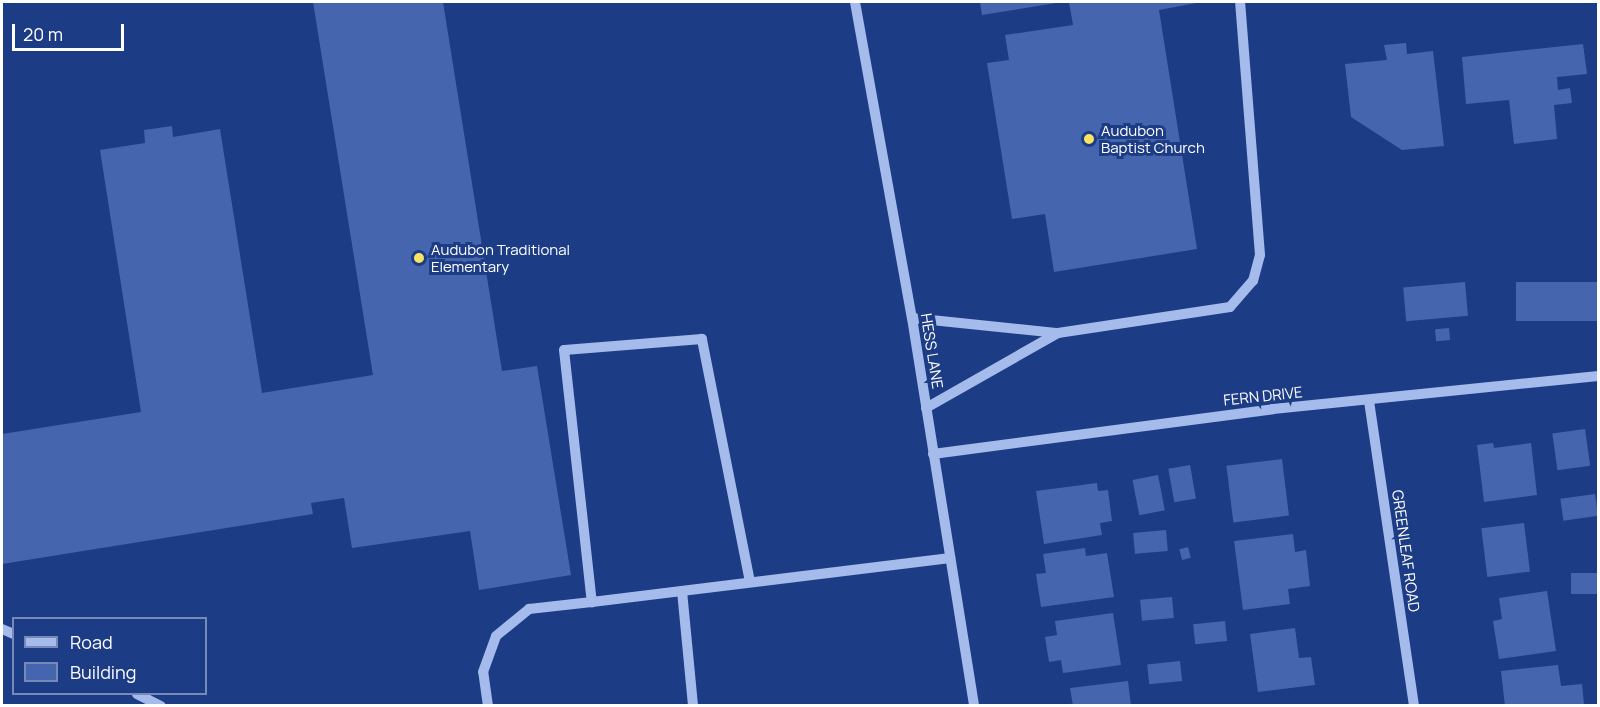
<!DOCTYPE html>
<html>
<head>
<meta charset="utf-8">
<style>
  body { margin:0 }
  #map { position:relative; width:1600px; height:707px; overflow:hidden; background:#1d3c86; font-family:Manrope,sans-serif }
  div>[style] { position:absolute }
  .building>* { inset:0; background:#4566af; transform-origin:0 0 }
  .minor>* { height:10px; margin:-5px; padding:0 5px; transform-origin:5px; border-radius:5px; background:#a5bbeb }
  .dots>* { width:16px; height:16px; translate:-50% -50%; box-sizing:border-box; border:3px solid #1d3c86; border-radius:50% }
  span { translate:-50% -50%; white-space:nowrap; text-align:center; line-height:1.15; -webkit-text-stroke:6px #1d3c86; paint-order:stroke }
  .poi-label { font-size:15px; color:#fff }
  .left { translate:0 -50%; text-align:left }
  .street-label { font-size:15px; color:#fff }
  .frame { position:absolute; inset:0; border:3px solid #fff; pointer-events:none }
  .legend { position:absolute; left:12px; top:617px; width:195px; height:78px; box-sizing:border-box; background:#1d3c86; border:2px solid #778ab6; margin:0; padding:8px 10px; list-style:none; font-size:18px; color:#fff }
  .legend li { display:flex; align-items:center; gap:12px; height:30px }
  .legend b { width:30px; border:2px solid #778ab6 }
  .scale { position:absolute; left:12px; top:24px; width:112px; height:27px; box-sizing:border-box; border:3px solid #fff; border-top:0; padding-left:8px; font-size:18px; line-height:21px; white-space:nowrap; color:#fff; -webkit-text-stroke:4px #1d3c86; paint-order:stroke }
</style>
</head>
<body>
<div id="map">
  <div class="building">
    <i style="clip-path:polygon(313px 2px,443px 2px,502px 371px,537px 366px,571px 575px,479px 590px,470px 531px,352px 548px,344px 498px,311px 503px,313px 514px,2px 564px,2px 434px,141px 412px,100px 150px,145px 143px,144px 130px,172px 126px,173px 137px,220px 129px,262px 393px,373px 375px)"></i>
    <i style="clip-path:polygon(980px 2px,1056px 2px,1056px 3px,982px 15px)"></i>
    <i style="clip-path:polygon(1069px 2px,1202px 2px,1159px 10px,1197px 249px,1054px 272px,1045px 214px,1012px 219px,987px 63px,1009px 60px,1005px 35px,1073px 25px)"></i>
    <i style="clip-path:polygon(1406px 43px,1407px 54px,1433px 51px,1444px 146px,1402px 150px,1351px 117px,1345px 64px,1387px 60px,1384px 45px)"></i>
    <i style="clip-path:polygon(1583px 44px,1587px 74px,1557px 77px,1558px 90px,1570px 88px,1572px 103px,1554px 105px,1557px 139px,1514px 144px,1509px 100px,1466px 104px,1462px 57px)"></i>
    <i style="left:1465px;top:282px;width:34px;height:62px;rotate:85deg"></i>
    <i style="left:1598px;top:282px;width:39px;height:82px;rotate:90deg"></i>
    <i style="left:1449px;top:328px;width:12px;height:14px;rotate:85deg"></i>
    <i style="left:1585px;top:429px;width:37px;height:33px;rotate:82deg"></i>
    <i style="clip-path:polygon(1493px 443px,1494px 448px,1531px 443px,1537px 495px,1484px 502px,1477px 445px)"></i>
    <i style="left:1282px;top:459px;width:57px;height:56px;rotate:83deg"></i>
    <i style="left:1190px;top:465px;width:34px;height:22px;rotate:80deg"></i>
    <i style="left:1158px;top:475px;width:36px;height:26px;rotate:79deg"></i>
    <i style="clip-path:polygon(1097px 483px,1098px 491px,1108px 490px,1112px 521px,1100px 523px,1102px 535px,1044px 544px,1036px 491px)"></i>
    <i style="left:1595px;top:494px;width:22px;height:35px;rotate:82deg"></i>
    <i style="left:1524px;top:523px;width:49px;height:43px;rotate:83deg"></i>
    <i style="left:1166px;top:530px;width:21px;height:33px;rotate:85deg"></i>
    <i style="clip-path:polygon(1293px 534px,1295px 552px,1306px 550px,1310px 586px,1288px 589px,1290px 604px,1243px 610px,1234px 541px)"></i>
    <i style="left:1188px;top:547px;width:11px;height:9px;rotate:75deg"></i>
    <i style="clip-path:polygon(1085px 548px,1086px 556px,1107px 553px,1114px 597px,1041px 607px,1036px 574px,1046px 573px,1043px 554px)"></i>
    <i style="left:1598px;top:573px;width:21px;height:27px;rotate:90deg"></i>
    <i style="clip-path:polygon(1547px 591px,1556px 651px,1499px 659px,1493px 621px,1502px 619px,1499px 598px)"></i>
    <i style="left:1172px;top:597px;width:21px;height:32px;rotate:85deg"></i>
    <i style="clip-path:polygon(1113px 613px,1121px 665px,1063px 673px,1061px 660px,1049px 662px,1045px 637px,1057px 635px,1055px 621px)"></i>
    <i style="left:1225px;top:621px;width:20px;height:32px;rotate:84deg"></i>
    <i style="clip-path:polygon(1295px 628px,1299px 658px,1311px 657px,1315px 685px,1258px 692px,1250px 634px)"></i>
    <i style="left:1180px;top:661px;width:20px;height:33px;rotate:84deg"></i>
    <i style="clip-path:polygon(1558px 665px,1561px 686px,1582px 684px,1584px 704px,1505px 706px,1501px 671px)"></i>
    <i style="clip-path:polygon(1128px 681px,1131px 706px,1073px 706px,1070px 688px)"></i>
  </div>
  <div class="minor">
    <i style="left:855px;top:2px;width:321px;rotate:79.8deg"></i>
    <i style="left:912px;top:318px;width:393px;rotate:80.9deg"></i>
    <i style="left:912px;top:318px;width:147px;rotate:5.9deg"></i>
    <i style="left:1058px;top:333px;width:174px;rotate:-8.6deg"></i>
    <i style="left:1230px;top:307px;width:35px;rotate:-49deg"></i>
    <i style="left:1253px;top:281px;width:27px;rotate:-75deg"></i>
    <i style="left:1260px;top:255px;width:254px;rotate:-94.5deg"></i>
    <i style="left:1369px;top:401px;width:308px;rotate:81.6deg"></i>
    <i style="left:926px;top:408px;width:152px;rotate:-29.6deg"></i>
    <i style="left:933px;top:454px;width:343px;rotate:-7.5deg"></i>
    <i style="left:1273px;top:409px;width:327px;rotate:-5.8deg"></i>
    <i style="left:750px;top:582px;width:248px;rotate:-101.2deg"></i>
    <i style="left:702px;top:339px;width:138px;rotate:175.4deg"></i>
    <i style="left:564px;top:350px;width:254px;rotate:83.7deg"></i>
    <i style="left:592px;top:602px;width:361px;rotate:-7deg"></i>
    <i style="left:682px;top:591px;width:116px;rotate:84.5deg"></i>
    <i style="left:2px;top:629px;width:13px;rotate:23deg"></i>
    <i style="left:137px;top:694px;width:27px;rotate:27deg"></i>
    <i style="left:488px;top:706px;width:34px;rotate:-98deg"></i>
    <i style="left:483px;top:672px;width:38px;rotate:-70deg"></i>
    <i style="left:496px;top:636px;width:43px;rotate:-39.3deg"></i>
    <i style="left:529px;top:609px;width:63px;rotate:-6.3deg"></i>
  </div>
  <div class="dots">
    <i style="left:1089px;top:139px;background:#fbe464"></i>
    <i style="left:419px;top:258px;background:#fbe464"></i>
  </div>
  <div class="poi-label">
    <span class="left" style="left:1101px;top:139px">Audubon<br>Baptist Church</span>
    <span class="left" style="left:431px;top:258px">Audubon Traditional<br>Elementary</span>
  </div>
  <div class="street-label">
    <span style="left:932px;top:351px;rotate:81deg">HESS LANE</span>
    <span style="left:1263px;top:396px;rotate:-6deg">FERN DRIVE</span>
    <span style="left:1406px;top:551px;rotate:82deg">GREENLEAF ROAD</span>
  </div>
  <div class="frame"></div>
  <ul class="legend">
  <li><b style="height:8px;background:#a5bbeb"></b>Road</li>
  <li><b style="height:16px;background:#4566af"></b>Building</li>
  </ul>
  <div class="scale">20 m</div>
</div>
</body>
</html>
